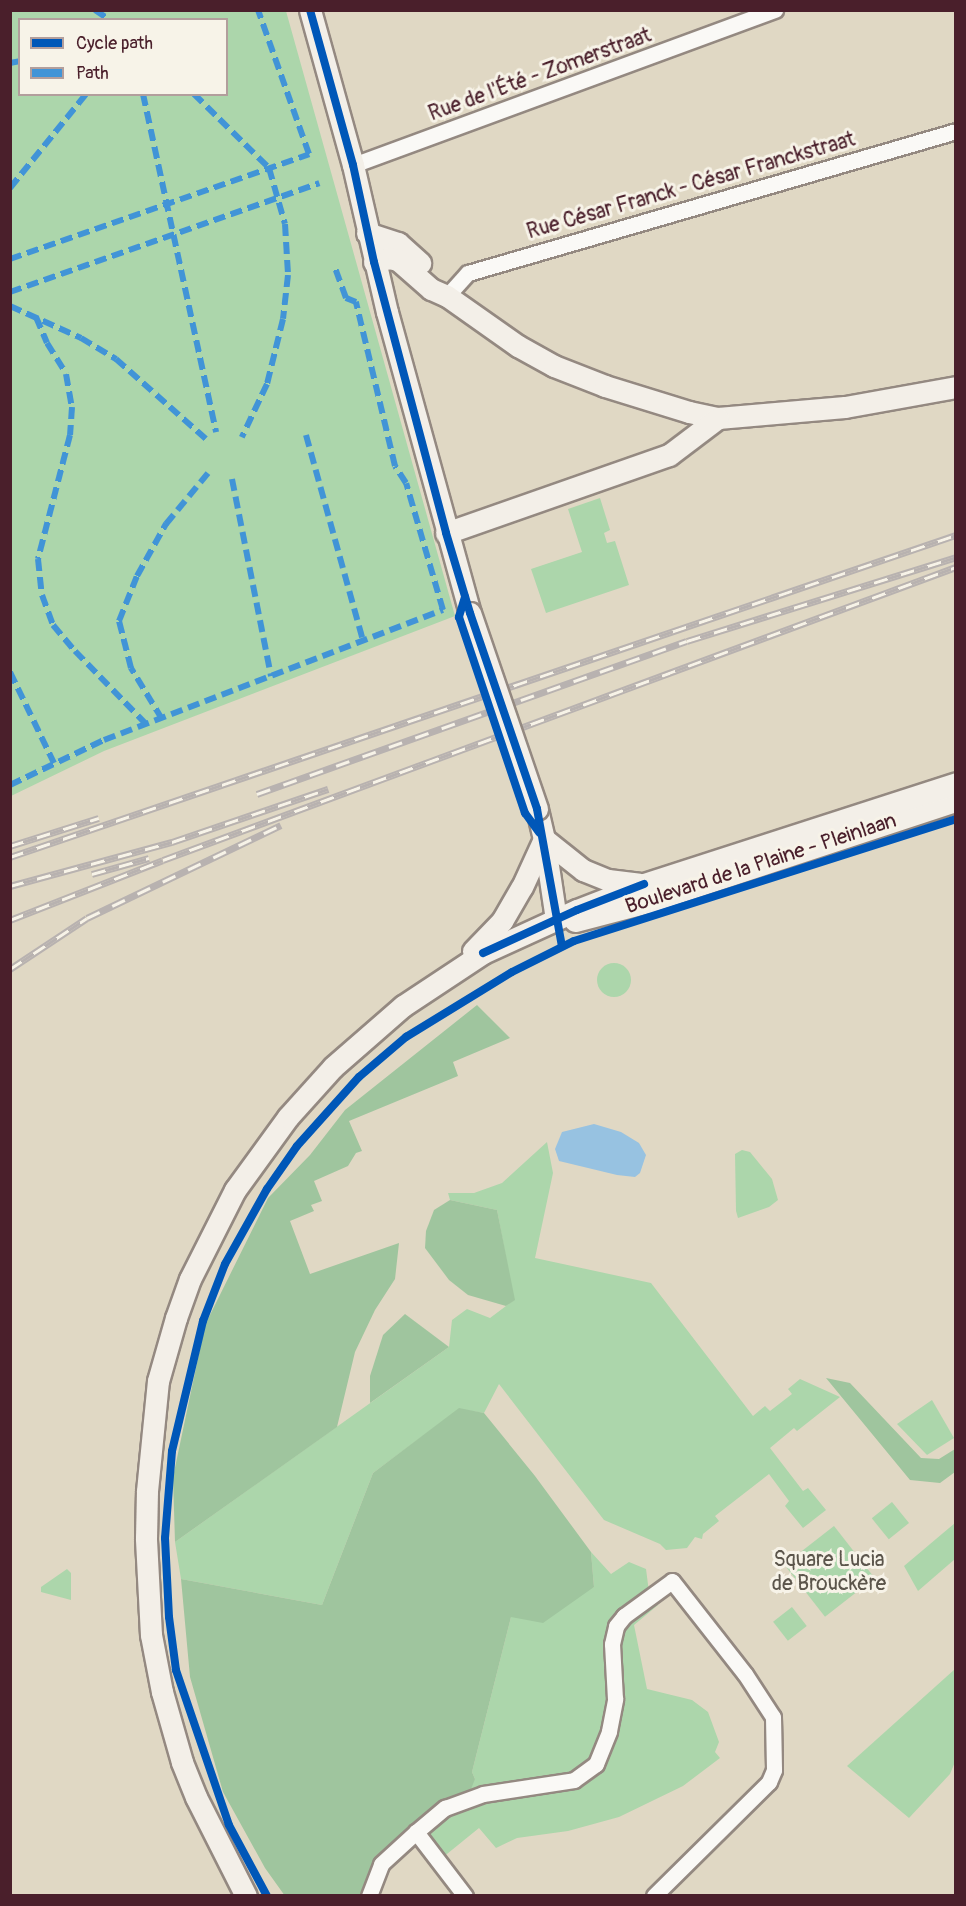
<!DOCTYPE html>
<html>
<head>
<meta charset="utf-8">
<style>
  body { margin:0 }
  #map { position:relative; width:966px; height:1906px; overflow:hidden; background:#e0d8c4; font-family:Pangolin,sans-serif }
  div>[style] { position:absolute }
  .green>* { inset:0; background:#acd6ab; transform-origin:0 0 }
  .round { border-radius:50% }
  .forest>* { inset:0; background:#9fc59e }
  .water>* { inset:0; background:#97c2e1 }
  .roads { filter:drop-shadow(2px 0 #948981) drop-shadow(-2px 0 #948981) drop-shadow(0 2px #948981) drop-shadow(0 -2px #948981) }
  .street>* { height:15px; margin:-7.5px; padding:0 7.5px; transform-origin:7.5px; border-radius:7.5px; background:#faf9f6 }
  .secondary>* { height:21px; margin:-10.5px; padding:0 10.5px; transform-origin:10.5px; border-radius:10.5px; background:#f3efe8 }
  .rail>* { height:7px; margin-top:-3.5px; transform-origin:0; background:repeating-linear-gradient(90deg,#f7f3e8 0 14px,#b8b2b0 0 28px); box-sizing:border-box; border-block:2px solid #b8b2b0 }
  .bridges { filter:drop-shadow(2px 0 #948981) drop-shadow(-2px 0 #948981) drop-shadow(0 2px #948981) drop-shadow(0 -2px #948981) }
  .secondary-bridge>* { height:21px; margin:-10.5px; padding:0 10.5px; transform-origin:10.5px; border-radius:10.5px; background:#f3efe8 }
  .quiet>* { height:6px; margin-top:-3px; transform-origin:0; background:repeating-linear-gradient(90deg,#4194d7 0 12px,transparent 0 18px) }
  .cycleway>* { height:8px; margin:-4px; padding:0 4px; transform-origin:4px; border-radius:4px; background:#0057b8 }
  span { translate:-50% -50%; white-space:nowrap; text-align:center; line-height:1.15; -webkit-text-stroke:6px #f7f3e8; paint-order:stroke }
  .street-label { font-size:21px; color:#4a1f2b }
  .park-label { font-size:21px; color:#5b554b }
  .frame { position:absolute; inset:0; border:12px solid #4a1f2b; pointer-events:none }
  .legend { position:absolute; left:18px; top:18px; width:210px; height:78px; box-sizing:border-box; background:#f7f3e8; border:2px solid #b29e9c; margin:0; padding:8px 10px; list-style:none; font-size:18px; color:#4a1f2b }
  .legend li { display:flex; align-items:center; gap:12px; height:30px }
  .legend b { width:30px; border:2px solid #b29e9c }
</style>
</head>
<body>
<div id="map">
  <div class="green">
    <i style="clip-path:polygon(evenodd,11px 10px,286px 11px,455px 616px,104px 751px,11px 796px,11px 10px,20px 20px,226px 20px,226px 94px,20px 94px,20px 20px)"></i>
    <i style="clip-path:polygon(600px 498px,610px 530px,604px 533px,607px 543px,615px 541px,629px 585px,546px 613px,531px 569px,582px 552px,568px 509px)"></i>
    <i class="round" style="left:597px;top:963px;width:34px;height:34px"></i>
    <i style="clip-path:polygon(547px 1142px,553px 1173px,535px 1258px,651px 1283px,753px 1416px,765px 1406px,770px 1411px,792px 1394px,788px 1389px,800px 1379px,840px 1397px,797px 1431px,794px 1428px,770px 1448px,803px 1491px,808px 1488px,826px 1510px,803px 1528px,785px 1506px,789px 1501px,769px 1474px,715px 1516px,719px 1521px,703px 1534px,702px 1539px,695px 1537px,687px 1548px,666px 1550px,660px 1544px,604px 1520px,499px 1384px,484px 1413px,459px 1409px,373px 1473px,322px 1605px,181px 1579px,175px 1542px,449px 1347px,452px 1320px,467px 1309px,490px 1318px,514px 1300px,497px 1210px,450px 1200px,448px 1193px,474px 1193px,502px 1183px)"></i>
    <i style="clip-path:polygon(742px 1150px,750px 1152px,772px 1179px,778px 1200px,769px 1207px,738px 1218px,736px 1211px,735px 1154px)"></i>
    <i style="clip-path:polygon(932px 1400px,954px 1438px,927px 1455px,897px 1424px)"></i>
    <i style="left:892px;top:1502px;width:27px;height:26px;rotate:51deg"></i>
    <i style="clip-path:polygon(955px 1523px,955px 1559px,918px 1591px,904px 1566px)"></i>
    <i style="left:834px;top:1526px;width:66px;height:63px;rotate:52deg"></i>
    <i style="clip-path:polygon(591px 1552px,611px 1574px,629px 1562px,646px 1569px,649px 1592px,658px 1605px,634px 1625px,647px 1689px,692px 1700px,708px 1712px,719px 1742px,715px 1752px,720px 1758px,683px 1786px,619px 1817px,568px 1831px,517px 1838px,496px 1848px,479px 1828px,442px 1858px,427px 1832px,445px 1801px,475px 1779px,472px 1772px,511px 1617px,594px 1587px)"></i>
    <i style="clip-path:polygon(67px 1569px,71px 1573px,71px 1600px,41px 1592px,41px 1587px)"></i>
    <i style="left:792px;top:1607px;width:24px;height:24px;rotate:52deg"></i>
    <i style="clip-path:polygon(955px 1669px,955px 1762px,950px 1774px,909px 1818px,847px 1766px)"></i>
  </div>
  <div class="forest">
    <i style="clip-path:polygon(477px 1005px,510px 1038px,453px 1062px,458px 1076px,349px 1121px,362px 1151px,356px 1153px,348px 1166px,314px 1181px,322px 1201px,311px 1205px,314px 1211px,290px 1221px,310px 1274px,399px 1243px,395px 1279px,375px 1310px,355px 1352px,337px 1427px,175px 1542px,173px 1477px,205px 1325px,268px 1198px,310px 1155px,345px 1110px)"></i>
    <i style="clip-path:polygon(450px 1200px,497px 1210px,515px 1300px,506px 1306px,468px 1295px,449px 1280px,425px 1248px,426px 1231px,434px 1210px)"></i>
    <i style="clip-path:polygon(405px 1314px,449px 1347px,370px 1403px,370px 1376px,383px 1335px)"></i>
    <i style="clip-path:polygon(826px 1378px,850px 1383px,921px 1458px,939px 1459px,955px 1449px,955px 1472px,940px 1483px,910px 1480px)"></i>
    <i style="clip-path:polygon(459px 1408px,484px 1413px,535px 1476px,591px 1552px,594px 1587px,543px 1623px,511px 1617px,472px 1772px,475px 1779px,471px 1789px,445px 1801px,422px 1818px,376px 1859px,363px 1895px,285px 1896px,265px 1868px,223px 1792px,190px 1677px,181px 1579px,322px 1605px,373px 1473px)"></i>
  </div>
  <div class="water">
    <i style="clip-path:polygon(594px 1124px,621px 1132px,639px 1143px,646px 1155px,640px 1173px,635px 1177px,617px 1175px,559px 1161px,555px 1149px,562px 1132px)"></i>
  </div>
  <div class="roads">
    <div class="street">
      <i style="left:353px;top:165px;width:450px;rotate:-20.2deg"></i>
      <i style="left:447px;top:296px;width:31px;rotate:-48deg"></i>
      <i style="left:468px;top:273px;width:508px;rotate:-16.22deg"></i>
      <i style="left:369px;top:1896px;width:34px;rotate:-69deg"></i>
      <i style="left:381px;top:1864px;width:47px;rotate:-42.4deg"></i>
      <i style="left:465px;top:1896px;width:81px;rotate:-127.4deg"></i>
      <i style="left:416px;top:1832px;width:38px;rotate:-40deg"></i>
      <i style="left:445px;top:1808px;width:40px;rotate:-20.2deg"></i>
      <i style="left:483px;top:1794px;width:92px;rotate:-8.7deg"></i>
      <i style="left:574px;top:1780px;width:27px;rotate:-36deg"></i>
      <i style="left:596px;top:1764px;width:35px;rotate:-68deg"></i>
      <i style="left:609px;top:1731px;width:33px;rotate:-79deg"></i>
      <i style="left:615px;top:1699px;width:55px;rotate:-93.1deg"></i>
      <i style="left:612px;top:1644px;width:18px;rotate:-77deg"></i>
      <i style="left:616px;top:1626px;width:13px;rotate:-51deg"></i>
      <i style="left:624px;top:1616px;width:59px;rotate:-36.1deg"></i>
      <i style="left:672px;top:1581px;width:118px;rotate:51.9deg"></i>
      <i style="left:745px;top:1674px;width:51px;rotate:56.9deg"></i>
      <i style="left:773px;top:1717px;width:53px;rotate:88.9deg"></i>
      <i style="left:774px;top:1770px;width:13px;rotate:113deg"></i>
      <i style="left:769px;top:1782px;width:162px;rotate:135.3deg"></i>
    </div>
    <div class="secondary">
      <i style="left:310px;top:10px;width:161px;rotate:74.5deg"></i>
      <i style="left:353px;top:165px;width:151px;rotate:77deg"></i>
      <i style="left:387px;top:312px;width:312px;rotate:74.6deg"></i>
      <i style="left:367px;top:233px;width:33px;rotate:18deg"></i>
      <i style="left:398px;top:243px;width:30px;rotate:42deg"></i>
      <i style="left:374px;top:262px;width:16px;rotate:-15deg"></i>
      <i style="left:389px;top:258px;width:9px;rotate:13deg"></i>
      <i style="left:398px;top:260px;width:44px;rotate:41.3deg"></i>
      <i style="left:431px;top:289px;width:17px;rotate:24deg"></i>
      <i style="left:447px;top:296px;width:87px;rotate:35.2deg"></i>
      <i style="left:518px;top:346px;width:41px;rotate:29.1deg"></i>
      <i style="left:554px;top:366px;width:55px;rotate:21.4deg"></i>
      <i style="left:605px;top:386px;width:88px;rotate:17.2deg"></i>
      <i style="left:689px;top:412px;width:30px;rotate:12deg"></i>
      <i style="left:718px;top:418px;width:127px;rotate:-5deg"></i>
      <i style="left:845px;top:407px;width:113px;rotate:-10.2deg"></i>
      <i style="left:446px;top:533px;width:236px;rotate:-19.3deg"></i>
      <i style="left:669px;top:455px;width:61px;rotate:-37.1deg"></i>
      <i style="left:537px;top:809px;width:31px;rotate:77deg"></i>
      <i style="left:544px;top:839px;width:81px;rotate:81.5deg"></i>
      <i style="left:544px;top:839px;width:50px;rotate:38.5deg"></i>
      <i style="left:583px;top:870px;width:27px;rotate:22deg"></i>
      <i style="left:608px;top:880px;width:31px;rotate:7deg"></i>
      <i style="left:575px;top:921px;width:75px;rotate:-14.6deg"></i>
      <i style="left:648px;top:902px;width:324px;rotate:-18.2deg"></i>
      <i style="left:473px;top:951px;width:42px;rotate:-46deg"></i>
      <i style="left:502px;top:921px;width:39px;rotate:-60deg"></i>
      <i style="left:522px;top:887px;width:53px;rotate:-65.4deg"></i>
      <i style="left:246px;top:1896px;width:111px;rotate:-116.8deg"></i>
      <i style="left:196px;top:1797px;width:38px;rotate:-112deg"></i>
      <i style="left:182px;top:1762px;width:73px;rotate:-105.9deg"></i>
      <i style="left:162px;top:1692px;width:58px;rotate:-100.9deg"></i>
      <i style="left:151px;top:1635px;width:97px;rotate:-93deg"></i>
      <i style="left:146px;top:1538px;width:47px;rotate:-88.8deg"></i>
      <i style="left:147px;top:1491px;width:111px;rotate:-84.3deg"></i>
      <i style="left:158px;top:1381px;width:66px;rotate:-74.1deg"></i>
      <i style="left:176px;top:1318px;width:41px;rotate:-70.3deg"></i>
      <i style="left:190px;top:1279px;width:100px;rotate:-63.2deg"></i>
      <i style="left:235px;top:1190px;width:90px;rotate:-54deg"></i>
      <i style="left:288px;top:1117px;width:67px;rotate:-48deg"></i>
      <i style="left:333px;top:1067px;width:93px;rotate:-41.1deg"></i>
      <i style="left:403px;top:1006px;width:96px;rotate:-33.5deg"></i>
      <i style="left:483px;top:953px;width:103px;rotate:-24.6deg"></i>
      <i style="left:577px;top:910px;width:72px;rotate:-21.2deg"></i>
      <i style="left:644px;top:884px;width:328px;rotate:-17.9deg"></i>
    </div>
  </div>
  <div class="rail">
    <i style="left:257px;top:794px;width:456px;rotate:-19.6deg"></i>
    <i style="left:687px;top:641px;width:282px;rotate:-17.3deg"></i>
    <i style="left:10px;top:846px;width:93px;rotate:-17.5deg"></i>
    <i style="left:10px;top:857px;width:999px;rotate:-18.8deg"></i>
    <i style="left:92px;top:874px;width:59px;rotate:-15.7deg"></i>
    <i style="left:10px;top:886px;width:168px;rotate:-15.2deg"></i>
    <i style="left:172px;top:842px;width:165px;rotate:-18.8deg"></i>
    <i style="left:10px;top:920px;width:164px;rotate:-21.4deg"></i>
    <i style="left:163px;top:860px;width:845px;rotate:-20.28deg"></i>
    <i style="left:10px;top:969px;width:92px;rotate:-33.5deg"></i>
    <i style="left:87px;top:918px;width:215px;rotate:-25.6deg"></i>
  </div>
  <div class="bridges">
    <div class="secondary-bridge">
      <i style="left:470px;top:613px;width:207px;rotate:71.1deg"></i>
    </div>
  </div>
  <div class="quiet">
    <i style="left:95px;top:10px;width:18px;rotate:34deg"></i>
    <i style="left:10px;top:63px;width:10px;rotate:-11deg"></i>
    <i style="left:143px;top:94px;width:346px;rotate:77.8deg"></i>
    <i style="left:194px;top:94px;width:105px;rotate:44.6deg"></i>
    <i style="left:269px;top:168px;width:58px;rotate:74.1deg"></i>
    <i style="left:285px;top:224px;width:51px;rotate:86.6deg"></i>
    <i style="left:288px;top:275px;width:44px;rotate:96.5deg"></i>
    <i style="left:283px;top:319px;width:67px;rotate:103.8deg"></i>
    <i style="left:267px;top:384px;width:59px;rotate:115.3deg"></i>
    <i style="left:10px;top:188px;width:121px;rotate:-51deg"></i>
    <i style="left:10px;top:259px;width:317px;rotate:-19.3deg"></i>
    <i style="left:309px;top:154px;width:153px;rotate:-109.5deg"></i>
    <i style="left:10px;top:292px;width:328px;rotate:-19.4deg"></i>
    <i style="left:10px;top:306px;width:78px;rotate:24.3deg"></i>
    <i style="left:81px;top:338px;width:41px;rotate:31deg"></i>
    <i style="left:116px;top:359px;width:120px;rotate:41.6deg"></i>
    <i style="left:36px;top:317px;width:28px;rotate:67deg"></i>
    <i style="left:47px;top:343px;width:36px;rotate:58deg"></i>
    <i style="left:66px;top:374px;width:34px;rotate:80deg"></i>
    <i style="left:72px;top:407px;width:28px;rotate:94deg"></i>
    <i style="left:70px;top:435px;width:128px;rotate:104.5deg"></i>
    <i style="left:38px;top:559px;width:36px;rotate:84deg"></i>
    <i style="left:42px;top:595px;width:32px;rotate:70deg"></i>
    <i style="left:53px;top:625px;width:34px;rotate:50deg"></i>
    <i style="left:75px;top:651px;width:102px;rotate:45.8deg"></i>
    <i style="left:306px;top:435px;width:214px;rotate:74.5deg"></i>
    <i style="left:232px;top:479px;width:201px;rotate:78.8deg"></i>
    <i style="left:10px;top:672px;width:101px;rotate:64.2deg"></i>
    <i style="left:162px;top:719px;width:60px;rotate:-121.3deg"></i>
    <i style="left:131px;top:668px;width:49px;rotate:-104.3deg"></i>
    <i style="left:119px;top:621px;width:48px;rotate:-68.2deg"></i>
    <i style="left:137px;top:576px;width:60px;rotate:-60.9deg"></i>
    <i style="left:166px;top:524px;width:66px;rotate:-50.5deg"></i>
    <i style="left:10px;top:785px;width:104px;rotate:-25.6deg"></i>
    <i style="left:104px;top:740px;width:363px;rotate:-21deg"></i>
    <i style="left:443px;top:610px;width:132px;rotate:-106.2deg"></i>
    <i style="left:406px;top:483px;width:20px;rotate:-123deg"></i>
    <i style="left:395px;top:466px;width:169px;rotate:-103.4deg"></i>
    <i style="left:356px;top:302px;width:11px;rotate:-158deg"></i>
    <i style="left:346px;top:298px;width:33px;rotate:-110deg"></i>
  </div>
  <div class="cycleway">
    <i style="left:310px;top:10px;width:161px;rotate:74.5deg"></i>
    <i style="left:353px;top:165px;width:99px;rotate:77.8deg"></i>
    <i style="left:374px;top:262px;width:280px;rotate:75.1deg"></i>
    <i style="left:446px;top:533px;width:84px;rotate:73.3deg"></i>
    <i style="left:470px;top:613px;width:207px;rotate:71.1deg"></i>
    <i style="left:537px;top:809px;width:139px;rotate:79.7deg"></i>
    <i style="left:465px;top:597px;width:21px;rotate:107deg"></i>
    <i style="left:459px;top:617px;width:207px;rotate:71.4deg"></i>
    <i style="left:525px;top:813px;width:24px;rotate:54deg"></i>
    <i style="left:483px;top:953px;width:103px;rotate:-24.6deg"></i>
    <i style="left:577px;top:910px;width:72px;rotate:-21.2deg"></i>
    <i style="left:267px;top:1896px;width:81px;rotate:-118.2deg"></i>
    <i style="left:229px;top:1825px;width:164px;rotate:-108.9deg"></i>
    <i style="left:176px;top:1670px;width:53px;rotate:-97.5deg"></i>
    <i style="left:169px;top:1617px;width:79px;rotate:-92.9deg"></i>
    <i style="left:165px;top:1538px;width:87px;rotate:-85.4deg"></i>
    <i style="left:172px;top:1451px;width:134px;rotate:-76.6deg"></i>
    <i style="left:203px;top:1321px;width:61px;rotate:-68.9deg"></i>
    <i style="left:225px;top:1264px;width:86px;rotate:-60.8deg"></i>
    <i style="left:267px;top:1189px;width:52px;rotate:-55.1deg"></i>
    <i style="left:297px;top:1146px;width:93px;rotate:-48.1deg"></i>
    <i style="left:359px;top:1077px;width:62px;rotate:-40.4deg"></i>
    <i style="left:406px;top:1037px;width:124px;rotate:-31.5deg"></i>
    <i style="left:512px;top:972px;width:69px;rotate:-26.6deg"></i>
    <i style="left:574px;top:941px;width:401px;rotate:-17.7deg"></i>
  </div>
  <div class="street-label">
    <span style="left:540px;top:75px;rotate:-20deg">Rue de l'Été - Zomerstraat</span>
    <span style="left:691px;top:186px;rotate:-16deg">Rue César Franck - César Franckstraat</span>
    <span style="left:761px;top:864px;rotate:-18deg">Boulevard de la Plaine - Pleinlaan</span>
  </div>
  <div class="park-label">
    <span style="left:829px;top:1572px">Square Lucia<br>de Brouckère</span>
  </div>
  <div class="frame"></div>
  <ul class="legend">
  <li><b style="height:8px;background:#0057b8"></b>Cycle path</li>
  <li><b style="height:8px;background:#4194d7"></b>Path</li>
  </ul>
</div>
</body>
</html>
